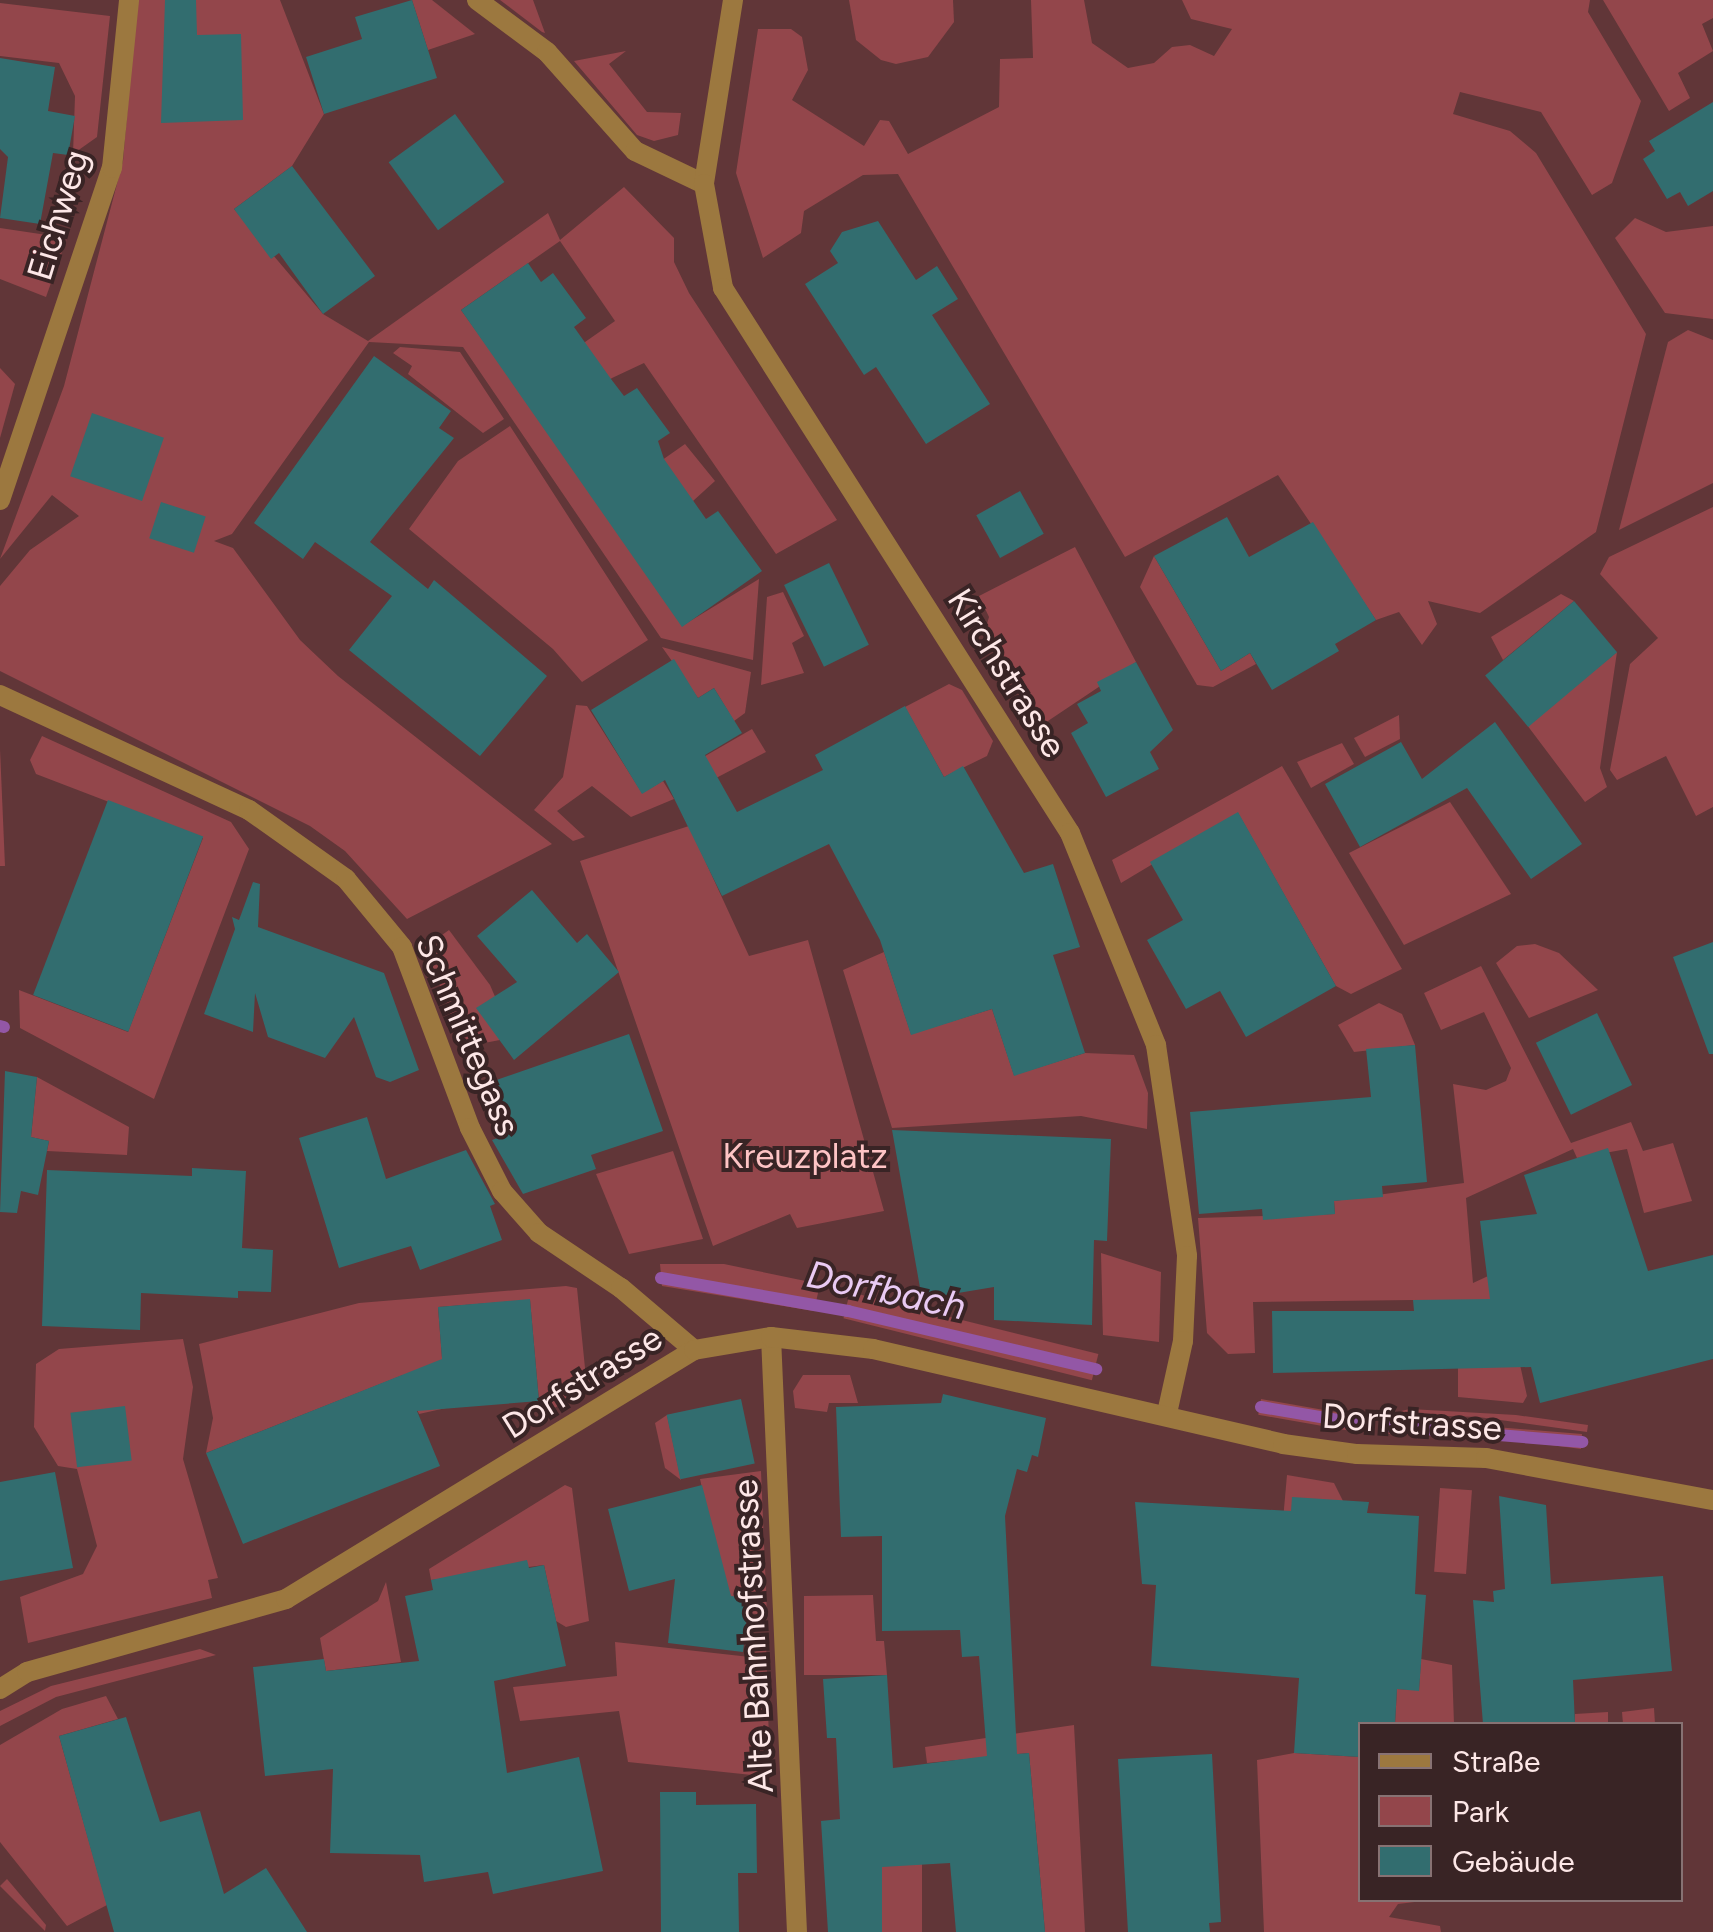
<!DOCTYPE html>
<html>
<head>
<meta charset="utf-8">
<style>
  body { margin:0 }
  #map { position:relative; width:1713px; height:1932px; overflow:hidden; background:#613638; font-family:Figtree,sans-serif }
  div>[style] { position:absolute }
  .green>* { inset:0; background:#93464b; transform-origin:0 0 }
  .stream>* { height:12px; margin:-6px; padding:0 6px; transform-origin:6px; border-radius:6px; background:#9357a6 }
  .building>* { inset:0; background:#326d6f; transform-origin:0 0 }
  .street>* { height:20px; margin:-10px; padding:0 10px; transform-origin:10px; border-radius:10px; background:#9c783f }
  span { translate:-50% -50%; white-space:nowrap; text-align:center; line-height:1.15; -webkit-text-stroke:8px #392425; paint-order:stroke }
  .street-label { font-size:35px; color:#fde7e7 }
  .park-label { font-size:35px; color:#fec4c5 }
  .water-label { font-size:38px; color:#e9caf3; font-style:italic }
  .legend { position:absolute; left:1358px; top:1722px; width:325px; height:180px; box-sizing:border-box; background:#392425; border:2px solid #877273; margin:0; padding:12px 18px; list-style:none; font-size:30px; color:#fde7e7 }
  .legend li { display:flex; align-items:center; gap:20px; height:50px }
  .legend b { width:50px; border:2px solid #877273 }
</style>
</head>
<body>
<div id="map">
  <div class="green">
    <i style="clip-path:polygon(evenodd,137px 0,280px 0,324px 114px,292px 166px,234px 209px,323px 314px,368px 341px,548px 213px,560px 240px,624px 187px,674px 238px,674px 262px,689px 293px,837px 520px,776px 554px,644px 363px,612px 378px,546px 425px,601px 503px,685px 444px,715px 481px,693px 501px,682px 626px,759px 579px,753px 660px,661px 638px,463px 347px,369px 342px,232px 534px,214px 541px,233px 548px,300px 640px,338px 676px,552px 844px,407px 919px,345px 851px,310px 826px,0 671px,0 586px,30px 550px,79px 516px,52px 495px,0 559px,64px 386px,123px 161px,137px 0,560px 241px,615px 321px,518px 389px,461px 310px,560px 241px)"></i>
    <i style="clip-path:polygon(412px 0,432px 0,475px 34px,428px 50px)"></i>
    <i style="clip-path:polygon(500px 0,533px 0,545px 33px,542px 32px)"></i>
    <i style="clip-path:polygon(849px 0,953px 0,954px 22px,928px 57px,896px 64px,881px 60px,856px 40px)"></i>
    <i style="clip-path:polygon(1031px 0,1084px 0,1092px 43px,1128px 68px,1154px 63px,1172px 47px,1190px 45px,1214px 56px,1232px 29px,1191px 19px,1182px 0,1590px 0,1588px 12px,1641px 101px,1612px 183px,1592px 195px,1541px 112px,1460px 92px,1453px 114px,1510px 131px,1536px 153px,1646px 334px,1596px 532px,1480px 613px,1428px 601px,1437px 624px,1422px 645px,1399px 612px,1376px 620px,1278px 475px,1125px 557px,898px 174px,863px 175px,804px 211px,801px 233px,763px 258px,736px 173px,758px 29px,791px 29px,802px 37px,808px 70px,792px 100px,864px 146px,880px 120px,889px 121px,908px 154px,999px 107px,1000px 59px,1033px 58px)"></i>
    <i style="clip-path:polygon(1713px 0,1713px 18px,1702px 24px,1713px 51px,1678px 73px,1690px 98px,1669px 111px,1603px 0)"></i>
    <i style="clip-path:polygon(0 3px,110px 16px,97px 137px,73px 154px,75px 96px,59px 63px,0 56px)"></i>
    <i style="clip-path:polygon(626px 51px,609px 64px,647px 112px,681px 113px,678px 135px,654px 141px,637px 135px,574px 61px)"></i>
    <i style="clip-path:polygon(1635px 218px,1666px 232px,1713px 226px,1713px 319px,1665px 313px,1615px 238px)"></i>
    <i style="clip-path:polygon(0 228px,67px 238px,46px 297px,0 279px)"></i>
    <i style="clip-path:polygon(1688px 330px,1713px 340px,1713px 483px,1619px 530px,1668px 342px)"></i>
    <i style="clip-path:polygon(400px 347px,460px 352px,504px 419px,483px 433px,408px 374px,412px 366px,393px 353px)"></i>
    <i style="clip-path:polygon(0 368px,15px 384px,0 438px)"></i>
    <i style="clip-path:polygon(510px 426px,648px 640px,582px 682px,553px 649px,409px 529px,458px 461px)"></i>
    <i style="clip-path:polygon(1713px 507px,1713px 807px,1696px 816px,1666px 756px,1617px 780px,1610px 770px,1630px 664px,1658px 638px,1600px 574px,1609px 557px)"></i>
    <i style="clip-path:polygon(1075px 547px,1136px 662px,1039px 727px,984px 634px,989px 617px,979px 596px)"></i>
    <i style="clip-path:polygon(1154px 556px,1221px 671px,1250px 653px,1256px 664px,1213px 687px,1197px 685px,1140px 587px)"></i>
    <i style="clip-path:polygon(783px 592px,804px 636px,792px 643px,804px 673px,761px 685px,767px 597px)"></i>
    <i style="clip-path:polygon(1561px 594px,1574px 601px,1503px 660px,1491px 637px)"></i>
    <i style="clip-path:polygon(662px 647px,751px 672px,745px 713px,734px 721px,714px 688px,698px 698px)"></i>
    <i style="clip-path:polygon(1617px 652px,1600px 768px,1607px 787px,1585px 802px,1527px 725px)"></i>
    <i style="clip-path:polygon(949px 684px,962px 690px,993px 741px,987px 756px,944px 777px,905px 707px)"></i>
    <i style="clip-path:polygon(576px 705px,587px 706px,642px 793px,663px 781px,674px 799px,631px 817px,592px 786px,557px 811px,585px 837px,573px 841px,534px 810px,563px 777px)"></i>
    <i style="clip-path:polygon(1399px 715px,1400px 739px,1365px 757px,1354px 738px)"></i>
    <i style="clip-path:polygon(752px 729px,766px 752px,693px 790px,681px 770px)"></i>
    <i style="clip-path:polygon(42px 736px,231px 822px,249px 849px,154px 1099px,20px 1028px,19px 990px,128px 1032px,203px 838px,36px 774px,30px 760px)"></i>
    <i style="clip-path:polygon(1342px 743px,1354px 764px,1311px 788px,1297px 762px)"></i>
    <i style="clip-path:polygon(0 749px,5px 866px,0 866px)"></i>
    <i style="clip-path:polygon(1282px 766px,1402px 969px,1351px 994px,1336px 986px,1238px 813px,1121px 883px,1112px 860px)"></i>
    <i style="clip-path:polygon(1450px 802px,1511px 894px,1404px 945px,1349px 853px)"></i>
    <i style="clip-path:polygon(689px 826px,749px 956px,808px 940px,884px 1211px,797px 1228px,790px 1214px,713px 1246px,580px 861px)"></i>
    <i style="clip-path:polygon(449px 930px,490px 985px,506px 1022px,500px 1040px,463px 1047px,425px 947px)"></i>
    <i style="clip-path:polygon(1535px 944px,1559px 953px,1598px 990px,1529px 1018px,1496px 963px,1517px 946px)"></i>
    <i style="clip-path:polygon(884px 952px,911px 1034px,992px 1009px,1014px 1075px,1085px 1053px,1134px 1055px,1148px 1093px,1147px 1129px,1081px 1116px,892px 1128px,843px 970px)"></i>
    <i style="clip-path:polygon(1481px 966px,1571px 1143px,1631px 1122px,1643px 1151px,1673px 1143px,1692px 1201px,1644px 1213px,1627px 1149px,1577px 1158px,1573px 1149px,1466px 1198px,1473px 1283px,1499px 1271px,1527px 1396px,1523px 1403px,1458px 1397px,1458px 1368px,1413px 1300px,1253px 1302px,1255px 1353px,1228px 1354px,1207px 1333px,1198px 1218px,1335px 1214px,1334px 1201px,1464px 1183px,1453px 1084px,1486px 1090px,1506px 1081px,1511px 1068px,1484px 1012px,1441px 1030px,1424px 993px)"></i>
    <i style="clip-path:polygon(1379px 1003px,1402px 1014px,1415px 1045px,1354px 1052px,1338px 1025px)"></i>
    <i style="clip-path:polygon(37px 1077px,129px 1127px,127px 1155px,47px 1151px,49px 1141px,31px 1137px)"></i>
    <i style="clip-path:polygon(673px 1151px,703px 1239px,629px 1254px,596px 1174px)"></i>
    <i style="clip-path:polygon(1101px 1253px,1161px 1272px,1159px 1342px,1103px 1335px)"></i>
    <i style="clip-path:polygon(660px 1264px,724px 1264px,820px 1284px,814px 1311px,662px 1286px)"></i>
    <i style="clip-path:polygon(566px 1286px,577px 1288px,587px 1388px,548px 1412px,539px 1401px,530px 1300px,438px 1307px,446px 1408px,419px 1414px,403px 1375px,206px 1453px,213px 1418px,199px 1344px,359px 1303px)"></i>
    <i style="left:850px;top:1292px;width:256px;height:27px;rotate:14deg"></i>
    <i style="clip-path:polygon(183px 1339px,193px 1387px,183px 1459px,218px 1578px,208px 1580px,212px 1598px,28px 1643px,20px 1597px,83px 1574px,97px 1546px,77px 1469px,58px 1466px,34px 1427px,36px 1364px,59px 1349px)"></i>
    <i style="clip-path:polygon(803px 1375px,850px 1375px,858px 1403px,829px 1403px,827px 1412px,795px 1408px,793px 1391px)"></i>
    <i style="left:1261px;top:1399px;width:97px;height:16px;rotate:10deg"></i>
    <i style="clip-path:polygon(1410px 1409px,1516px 1415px,1588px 1425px,1587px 1432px,1478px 1417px,1388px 1414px)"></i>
    <i style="clip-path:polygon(667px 1415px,681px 1480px,665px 1468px,655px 1423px)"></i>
    <i style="clip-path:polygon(1387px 1418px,1582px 1434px,1581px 1449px,1483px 1436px,1388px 1434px)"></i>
    <i style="clip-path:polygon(761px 1471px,767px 1615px,748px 1613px,749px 1598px,726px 1596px,700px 1479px)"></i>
    <i style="clip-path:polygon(1287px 1475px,1334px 1483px,1343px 1501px,1285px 1611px,1275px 1610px)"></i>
    <i style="clip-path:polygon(565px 1485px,572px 1488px,589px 1621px,566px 1627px,556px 1621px,544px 1565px,431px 1580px,429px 1569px)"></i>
    <i style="left:1440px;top:1488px;width:32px;height:84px;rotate:4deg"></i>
    <i style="clip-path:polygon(386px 1582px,401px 1662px,326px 1671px,320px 1638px,378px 1601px)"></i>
    <i style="clip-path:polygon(873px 1595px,876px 1641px,884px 1641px,887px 1675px,804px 1675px,804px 1596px)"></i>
    <i style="clip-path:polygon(756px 1639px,766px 1639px,770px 1777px,628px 1762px,619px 1711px,520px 1721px,513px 1687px,617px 1676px,615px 1642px,750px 1657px)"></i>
    <i style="clip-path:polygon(200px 1649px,216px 1655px,56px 1697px,0 1726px,0 1711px,51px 1686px)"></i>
    <i style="clip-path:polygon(1421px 1659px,1452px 1665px,1454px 1724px,1395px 1724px,1397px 1689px,1419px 1690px)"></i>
    <i style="clip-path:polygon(106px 1696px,118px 1719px,59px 1736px,107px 1905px,67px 1926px,0 1842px,0 1745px,62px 1709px)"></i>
    <i style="clip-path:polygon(1654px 1708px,1655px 1724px,1623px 1724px,1622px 1712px)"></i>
    <i style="clip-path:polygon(1608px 1712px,1608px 1724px,1575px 1724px,1575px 1714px)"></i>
    <i style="clip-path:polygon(1074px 1725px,1085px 1932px,1045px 1932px,1029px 1753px,927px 1763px,925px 1747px)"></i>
    <i style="clip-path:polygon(1294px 1753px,1360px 1757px,1360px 1900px,1431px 1900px,1398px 1904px,1389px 1917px,1440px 1926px,1441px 1932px,1264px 1932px,1257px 1760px)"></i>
    <i style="clip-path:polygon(922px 1843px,922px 1932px,882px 1932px,882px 1867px)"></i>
    <i style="clip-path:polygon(7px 1879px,46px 1925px,45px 1931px,0 1886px)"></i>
  </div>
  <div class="stream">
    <i style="left:0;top:1026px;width:4px;rotate:14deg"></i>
    <i style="left:661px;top:1278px;width:190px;rotate:10deg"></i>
    <i style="left:848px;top:1311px;width:255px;rotate:13.2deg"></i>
    <i style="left:1261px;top:1407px;width:96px;rotate:9.6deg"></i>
    <i style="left:1388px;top:1426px;width:195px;rotate:4.7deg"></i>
  </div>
  <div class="building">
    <i style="clip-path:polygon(165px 0,196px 0,197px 35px,241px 34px,243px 120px,161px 123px)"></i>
    <i style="clip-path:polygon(412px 0,437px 78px,324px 114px,306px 57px,362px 39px,355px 17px)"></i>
    <i style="clip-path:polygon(0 58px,55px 67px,48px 111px,75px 116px,68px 155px,53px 153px,40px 224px,0 218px,8px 157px,0 149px)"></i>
    <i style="clip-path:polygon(1713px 102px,1713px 191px,1688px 206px,1680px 192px,1667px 199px,1643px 159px,1655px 151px,1649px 141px)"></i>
    <i style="left:455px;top:114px;width:84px;height:82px;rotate:54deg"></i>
    <i style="clip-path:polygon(292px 166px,375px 276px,323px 314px,279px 253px,271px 259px,234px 209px)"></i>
    <i style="clip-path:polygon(878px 221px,916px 280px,937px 266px,958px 299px,932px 315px,990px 404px,926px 444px,876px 367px,864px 375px,805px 284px,838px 263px,830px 251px,842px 232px)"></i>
    <i style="clip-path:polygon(528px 263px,541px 282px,553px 273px,586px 318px,574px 327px,611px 379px,624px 396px,637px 388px,670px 433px,658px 441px,664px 459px,706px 519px,718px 511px,762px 571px,682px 627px,461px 310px)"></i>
    <i style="clip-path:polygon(374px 356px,451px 411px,439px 428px,454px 438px,370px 542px,428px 589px,434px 580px,547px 676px,480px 756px,349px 650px,392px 596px,315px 542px,303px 559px,254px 523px)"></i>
    <i style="left:92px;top:413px;width:76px;height:67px;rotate:19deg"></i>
    <i style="left:1020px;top:491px;width:49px;height:50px;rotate:61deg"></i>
    <i style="left:161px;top:502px;width:47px;height:38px;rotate:18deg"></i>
    <i style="clip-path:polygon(1227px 517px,1249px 557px,1313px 522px,1376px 620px,1335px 644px,1339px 651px,1272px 690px,1250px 653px,1221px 671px,1154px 556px)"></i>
    <i style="left:829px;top:563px;width:91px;height:50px;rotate:64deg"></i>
    <i style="left:1574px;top:601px;width:67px;height:116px;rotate:50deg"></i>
    <i style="clip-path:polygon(674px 659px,698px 698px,714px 688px,742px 733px,705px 755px,737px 812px,823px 770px,815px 755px,905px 706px,944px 777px,963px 766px,1024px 873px,1053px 864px,1080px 947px,1053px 955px,1085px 1053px,1014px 1076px,992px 1009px,911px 1035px,880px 940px,829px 844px,722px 896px,665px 780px,642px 794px,591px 710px)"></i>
    <i style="clip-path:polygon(1136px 662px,1173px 730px,1150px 752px,1159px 769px,1106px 797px,1071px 733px,1088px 723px,1077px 704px,1101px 691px,1097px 682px)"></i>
    <i style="clip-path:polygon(1495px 722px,1582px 844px,1531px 879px,1467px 788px,1360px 847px,1325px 784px,1401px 742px,1422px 779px)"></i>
    <i style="left:108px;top:800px;width:102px;height:209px;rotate:21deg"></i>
    <i style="clip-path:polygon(1238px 812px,1336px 986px,1246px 1037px,1220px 991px,1186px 1009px,1147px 940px,1183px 920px,1150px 862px)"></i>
    <i style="clip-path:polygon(253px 882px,260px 884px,258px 927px,384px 973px,419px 1070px,390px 1082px,376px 1077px,354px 1017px,325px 1058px,268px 1037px,255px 993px,253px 1032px,204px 1014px,235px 929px,232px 917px,239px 920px)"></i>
    <i style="clip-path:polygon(532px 890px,577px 943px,587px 934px,619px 972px,514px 1060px,476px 1008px,517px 982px,477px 936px)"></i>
    <i style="clip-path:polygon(1713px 942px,1713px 1054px,1709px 1054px,1673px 957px)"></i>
    <i style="left:1597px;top:1013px;width:80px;height:68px;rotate:64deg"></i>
    <i style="clip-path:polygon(629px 1034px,663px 1131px,591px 1155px,596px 1169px,523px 1194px,492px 1140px,500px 1137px,482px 1085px)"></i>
    <i style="clip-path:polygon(1415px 1045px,1427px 1182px,1382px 1186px,1383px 1197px,1334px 1201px,1335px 1214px,1263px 1220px,1262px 1209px,1199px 1214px,1190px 1112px,1371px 1097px,1366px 1049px)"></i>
    <i style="clip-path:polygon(5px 1071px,37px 1077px,31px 1137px,49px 1141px,38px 1195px,21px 1191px,17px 1213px,0 1212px)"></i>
    <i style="clip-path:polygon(367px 1117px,386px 1179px,466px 1150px,495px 1204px,490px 1206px,502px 1240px,420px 1270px,411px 1246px,339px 1268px,299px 1138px)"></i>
    <i style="clip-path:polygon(892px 1130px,1111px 1139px,1107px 1241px,1094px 1240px,1092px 1325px,994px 1320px,994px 1287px,922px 1299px)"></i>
    <i style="clip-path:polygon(1608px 1148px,1648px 1271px,1713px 1255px,1713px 1359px,1540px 1403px,1531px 1367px,1273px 1373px,1272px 1311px,1414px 1311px,1413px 1300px,1490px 1299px,1480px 1221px,1537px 1214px,1524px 1175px)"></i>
    <i style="clip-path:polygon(192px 1168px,246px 1171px,242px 1248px,273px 1250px,271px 1292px,238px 1291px,238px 1298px,141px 1293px,140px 1330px,42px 1326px,47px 1170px,192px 1176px)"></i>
    <i style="clip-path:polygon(530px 1299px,539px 1401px,417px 1411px,440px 1466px,243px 1544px,206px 1453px,442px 1359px,438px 1307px)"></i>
    <i style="clip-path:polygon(943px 1394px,1046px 1418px,1038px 1457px,1032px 1455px,1027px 1472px,1017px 1469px,1005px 1516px,1017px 1754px,1029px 1753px,1045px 1932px,956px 1932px,950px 1863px,882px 1867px,882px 1932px,828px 1932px,821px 1821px,840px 1819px,836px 1738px,827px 1738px,823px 1679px,887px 1675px,893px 1768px,987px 1756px,979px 1656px,962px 1657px,960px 1630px,882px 1631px,882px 1536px,841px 1537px,836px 1407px,941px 1403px)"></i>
    <i style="left:741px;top:1399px;width:66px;height:76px;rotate:78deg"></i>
    <i style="left:125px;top:1406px;width:55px;height:55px;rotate:83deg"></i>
    <i style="clip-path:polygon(55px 1472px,73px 1568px,0 1581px,0 1482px)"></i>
    <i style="clip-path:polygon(702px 1485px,731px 1596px,749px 1598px,743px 1652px,668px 1643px,675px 1579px,629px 1591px,608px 1509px)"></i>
    <i style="clip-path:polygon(1499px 1496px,1546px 1505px,1551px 1584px,1663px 1576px,1672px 1671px,1573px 1680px,1575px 1724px,1483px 1724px,1473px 1600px,1494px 1602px,1493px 1591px,1505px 1589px)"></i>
    <i style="clip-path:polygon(1292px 1497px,1369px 1502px,1367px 1513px,1419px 1516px,1415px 1594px,1426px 1595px,1419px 1691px,1397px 1689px,1395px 1724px,1360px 1724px,1360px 1757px,1294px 1753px,1299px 1678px,1151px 1666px,1156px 1585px,1142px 1584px,1135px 1502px,1291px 1511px)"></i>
    <i style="clip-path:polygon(527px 1560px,529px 1568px,544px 1565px,566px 1666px,494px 1681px,507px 1773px,579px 1757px,603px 1871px,493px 1894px,488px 1872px,424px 1882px,420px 1855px,330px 1853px,333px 1769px,265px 1776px,253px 1667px,324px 1659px,326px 1671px,419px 1661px,405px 1596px,433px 1590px,431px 1580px)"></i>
    <i style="clip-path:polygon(126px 1717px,160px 1822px,200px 1811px,224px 1894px,266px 1868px,307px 1932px,114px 1932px,59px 1736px)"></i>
    <i style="clip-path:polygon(1212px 1754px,1221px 1922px,1209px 1923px,1210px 1932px,1128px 1932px,1118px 1759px)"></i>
    <i style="clip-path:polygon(660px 1792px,696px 1792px,696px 1805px,756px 1804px,757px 1873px,738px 1873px,739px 1932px,661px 1932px)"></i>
  </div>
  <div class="street">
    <i style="left:477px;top:0;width:87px;rotate:36.6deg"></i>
    <i style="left:547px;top:52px;width:132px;rotate:48.4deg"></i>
    <i style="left:635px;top:151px;width:76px;rotate:25.6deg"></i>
    <i style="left:733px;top:0;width:186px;rotate:99deg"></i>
    <i style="left:704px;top:184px;width:106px;rotate:79.6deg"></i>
    <i style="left:723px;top:288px;width:646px;rotate:57.52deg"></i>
    <i style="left:1070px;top:833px;width:229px;rotate:67.9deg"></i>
    <i style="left:1156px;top:1045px;width:213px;rotate:81.6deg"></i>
    <i style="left:1187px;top:1256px;width:85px;rotate:92.7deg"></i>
    <i style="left:1183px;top:1341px;width:74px;rotate:102.5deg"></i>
    <i style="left:0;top:500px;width:350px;rotate:-71.4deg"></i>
    <i style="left:112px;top:168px;width:169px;rotate:-84.2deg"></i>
    <i style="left:0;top:695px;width:274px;rotate:24.8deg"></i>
    <i style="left:249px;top:810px;width:119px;rotate:35.4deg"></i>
    <i style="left:346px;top:879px;width:88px;rotate:50.5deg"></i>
    <i style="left:402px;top:947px;width:193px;rotate:69.4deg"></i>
    <i style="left:470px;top:1128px;width:71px;rotate:63.1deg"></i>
    <i style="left:502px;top:1191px;width:56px;rotate:48.6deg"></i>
    <i style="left:539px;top:1233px;width:99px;rotate:33.9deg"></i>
    <i style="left:621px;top:1288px;width:96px;rotate:40.3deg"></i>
    <i style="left:771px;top:1337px;width:596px;rotate:87.5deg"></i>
    <i style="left:0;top:1689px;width:32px;rotate:-32deg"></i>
    <i style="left:27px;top:1672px;width:269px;rotate:-15.7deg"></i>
    <i style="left:286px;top:1599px;width:478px;rotate:-31.4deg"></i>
    <i style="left:694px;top:1350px;width:78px;rotate:-9.6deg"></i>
    <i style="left:771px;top:1337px;width:103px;rotate:6.7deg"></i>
    <i style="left:873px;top:1349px;width:421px;rotate:13deg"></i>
    <i style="left:1283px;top:1444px;width:75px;rotate:7.7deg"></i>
    <i style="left:1357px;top:1454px;width:129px;rotate:1.8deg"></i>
    <i style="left:1486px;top:1458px;width:231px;rotate:10.5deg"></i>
  </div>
  <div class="street-label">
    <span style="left:58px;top:215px;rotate:-73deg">Eichweg</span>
    <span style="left:1007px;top:673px;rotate:58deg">Kirchstrasse</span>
    <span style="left:468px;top:1035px;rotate:67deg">Schmittegass</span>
    <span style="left:582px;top:1382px;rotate:-32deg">Dorfstrasse</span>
    <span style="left:1412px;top:1422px;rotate:4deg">Dorfstrasse</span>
    <span style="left:753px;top:1636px;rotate:-93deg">Alte Bahnhofstrasse</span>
  </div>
  <div class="park-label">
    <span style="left:805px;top:1156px">Kreuzplatz</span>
  </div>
  <div class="water-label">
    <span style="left:886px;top:1291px;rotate:12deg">Dorfbach</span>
  </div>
  <ul class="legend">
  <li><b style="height:12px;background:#9c783f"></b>Straße</li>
  <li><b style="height:28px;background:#93464b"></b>Park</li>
  <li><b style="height:28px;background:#326d6f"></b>Gebäude</li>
  </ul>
</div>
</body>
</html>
